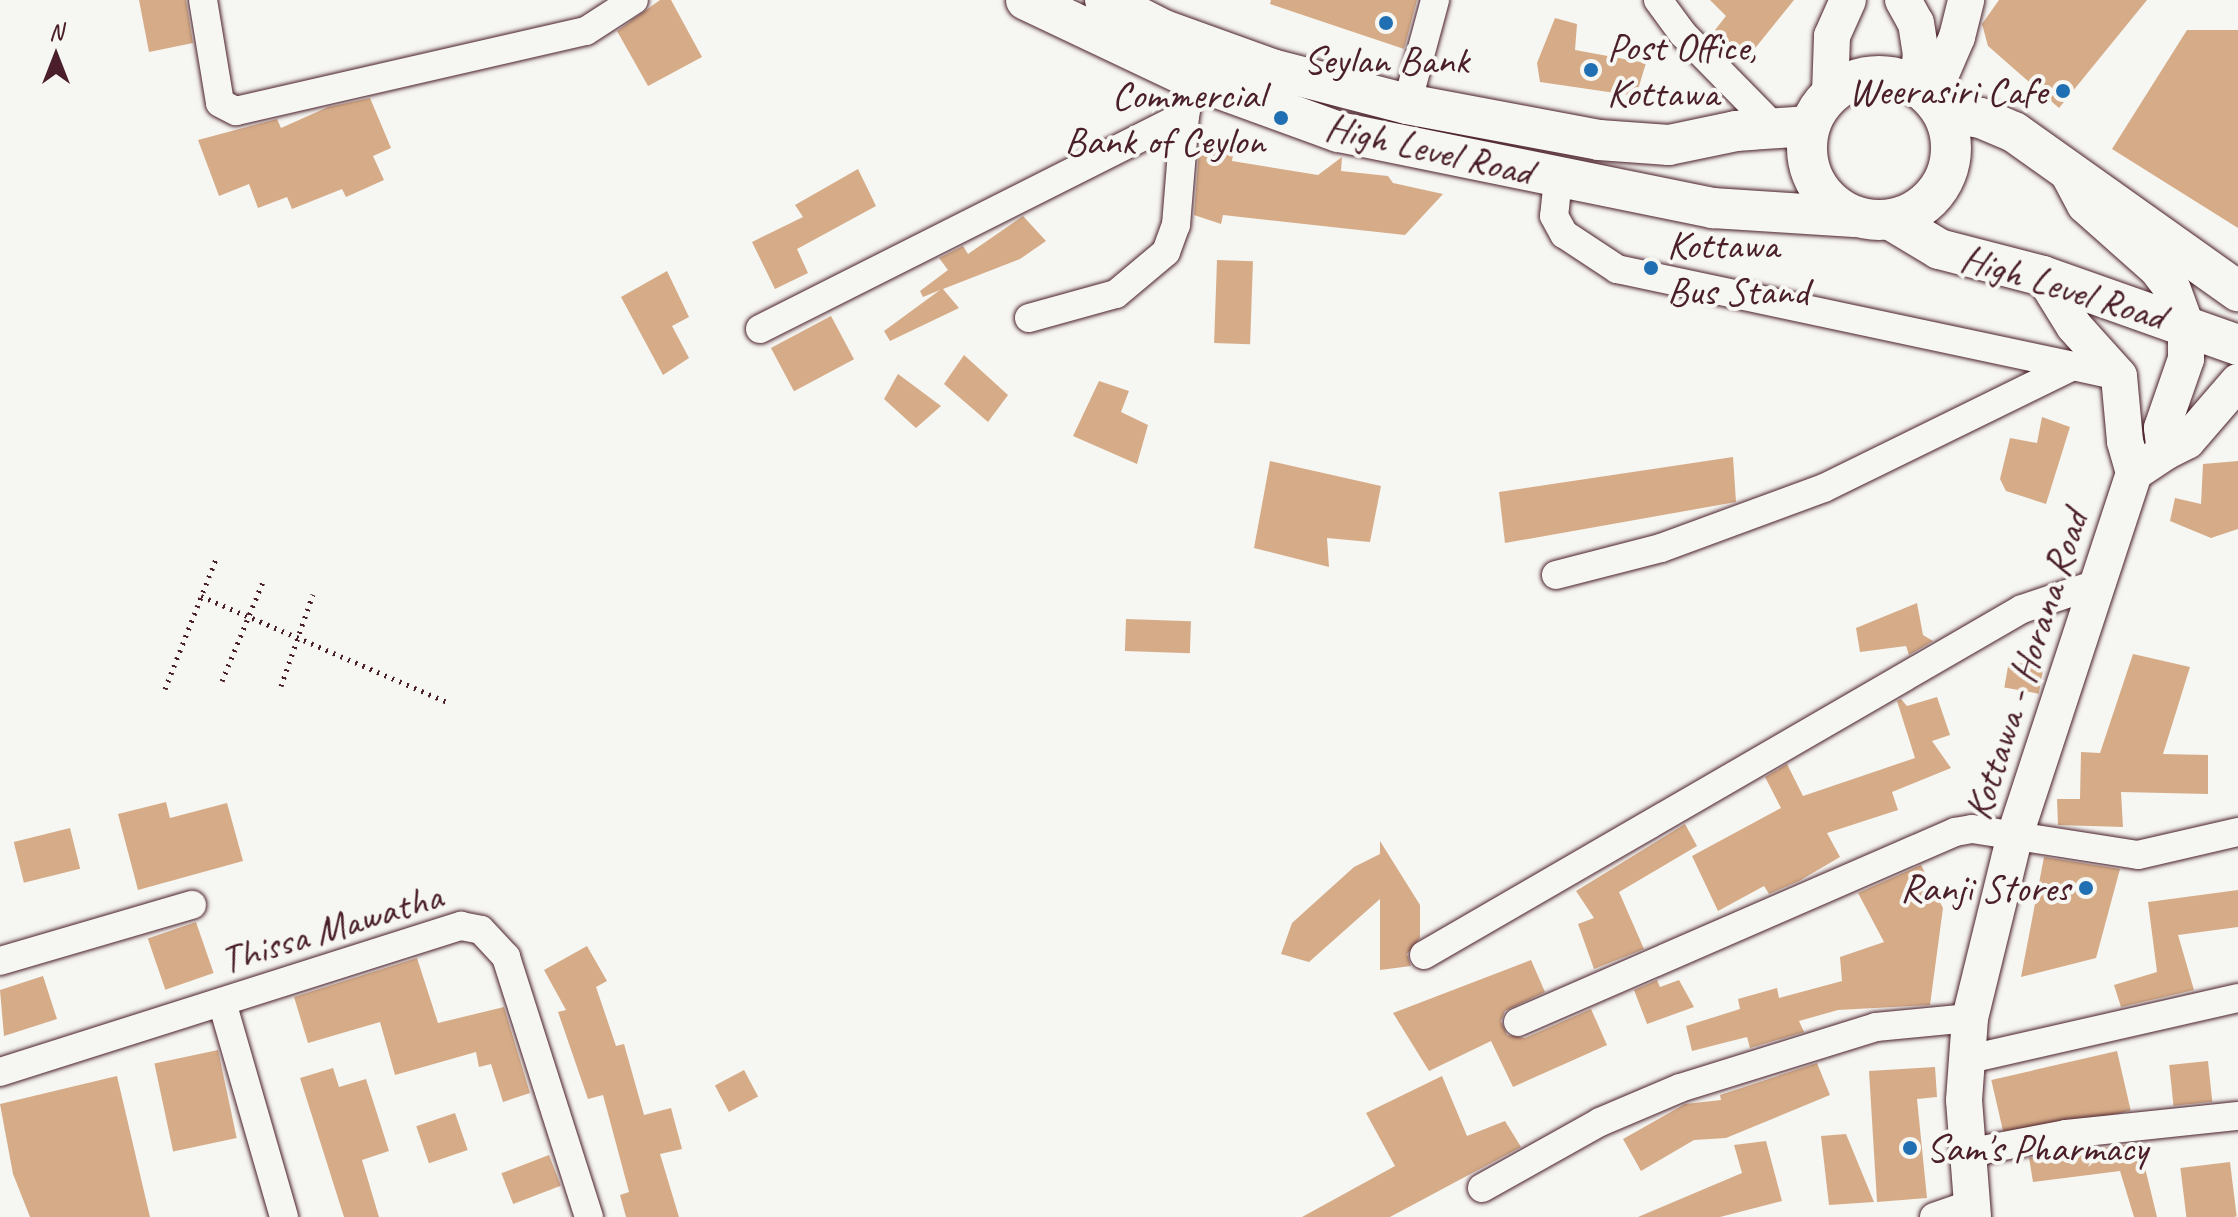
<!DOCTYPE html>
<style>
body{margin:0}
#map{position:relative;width:2238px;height:1217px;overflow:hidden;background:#f6f6f2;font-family:Caveat,sans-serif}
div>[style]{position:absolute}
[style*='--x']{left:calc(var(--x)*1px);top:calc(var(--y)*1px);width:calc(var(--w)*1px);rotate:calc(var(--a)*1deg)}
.building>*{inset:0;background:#d6ac88;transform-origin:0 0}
.path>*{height:5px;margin-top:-2.5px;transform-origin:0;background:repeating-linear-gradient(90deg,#4a1f2b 0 2px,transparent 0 8px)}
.roads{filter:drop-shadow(0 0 2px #4a1f2b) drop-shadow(0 0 2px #4a1f2b)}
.minor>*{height:28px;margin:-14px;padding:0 14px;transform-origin:14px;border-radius:14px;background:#f6f6f2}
.major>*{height:36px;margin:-18px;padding:0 18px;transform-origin:18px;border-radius:18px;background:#f6f6f2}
.highway>*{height:40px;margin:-20px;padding:0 20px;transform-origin:20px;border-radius:20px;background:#f6f6f2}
.highway>.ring{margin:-20px;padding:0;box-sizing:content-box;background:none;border:40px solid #f6f6f2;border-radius:50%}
.dots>*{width:22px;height:22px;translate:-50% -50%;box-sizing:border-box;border:4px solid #f6f6f2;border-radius:50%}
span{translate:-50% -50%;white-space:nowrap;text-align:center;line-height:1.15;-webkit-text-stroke:8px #f6f6f2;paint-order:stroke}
.poi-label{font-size:40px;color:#4a1f2b}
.left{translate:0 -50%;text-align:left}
.right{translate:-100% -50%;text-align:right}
.street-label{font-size:40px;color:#4a1f2b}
.north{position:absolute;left:16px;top:16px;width:80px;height:80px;-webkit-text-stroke:6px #f6f6f2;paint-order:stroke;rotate:0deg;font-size:22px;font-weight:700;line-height:32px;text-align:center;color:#4a1f2b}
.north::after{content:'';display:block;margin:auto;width:28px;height:36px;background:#4a1f2b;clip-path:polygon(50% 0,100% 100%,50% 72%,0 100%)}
</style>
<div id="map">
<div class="building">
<i style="clip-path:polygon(139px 0,186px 0,193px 43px,149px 52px)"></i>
<i style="clip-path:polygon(660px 0,671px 0,702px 57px,648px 86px,617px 31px)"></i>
<i style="clip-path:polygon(1271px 0,1417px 0,1404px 49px,1270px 4px)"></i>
<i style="clip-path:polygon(1710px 0,1794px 0,1748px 57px,1715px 30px,1726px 16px)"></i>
<i style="clip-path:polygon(1999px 0,2147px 0,2059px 108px,1988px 46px,1982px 24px)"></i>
<i style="clip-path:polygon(1555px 18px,1577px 24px,1575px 50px,1646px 63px,1636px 96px,1540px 82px,1537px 63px)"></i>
<i style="clip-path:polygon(2187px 30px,2238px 30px,2238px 228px,2112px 149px)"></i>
<i style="clip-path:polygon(370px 98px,391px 148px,373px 156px,384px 180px,346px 197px,342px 189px,292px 209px,287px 197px,258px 208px,249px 184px,219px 196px,198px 140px,277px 119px,281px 128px,328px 107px)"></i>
<i style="clip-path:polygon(1199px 149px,1233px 155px,1232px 161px,1318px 175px,1342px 157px,1341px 171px,1388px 176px,1393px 183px,1443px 194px,1405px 235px,1223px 215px,1221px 224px,1194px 215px)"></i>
<i style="clip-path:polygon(858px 169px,876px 206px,797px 249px,808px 273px,775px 289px,752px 242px,803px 217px,795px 205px)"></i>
<i style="clip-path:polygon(1023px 216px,1046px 241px,1020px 259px,943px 289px,959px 308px,890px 341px,884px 331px,940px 290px,923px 297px,920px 291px,948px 270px,939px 258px,963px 246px,968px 254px)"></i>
<i style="left:1217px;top:260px;width:36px;height:83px;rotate:2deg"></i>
<i style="clip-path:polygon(667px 271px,689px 317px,672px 326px,689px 358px,663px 375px,621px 297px)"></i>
<i style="left:831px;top:316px;width:49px;height:68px;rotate:62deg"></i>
<i style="clip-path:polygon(964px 355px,1008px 395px,988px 422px,944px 384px)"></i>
<i style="clip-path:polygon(898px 374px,941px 406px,916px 428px,884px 399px)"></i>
<i style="clip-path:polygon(1099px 381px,1129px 391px,1121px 412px,1148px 425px,1137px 464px,1073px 436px)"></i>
<i style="clip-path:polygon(2042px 417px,2070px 427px,2046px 504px,2006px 491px,2000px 479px,2010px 438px,2037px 443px)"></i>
<i style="clip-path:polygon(1733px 457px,1736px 502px,1505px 543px,1499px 492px)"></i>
<i style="clip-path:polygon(1270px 461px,1381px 486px,1370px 542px,1327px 538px,1329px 567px,1254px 548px)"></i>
<i style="clip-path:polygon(2238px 461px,2238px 529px,2211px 538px,2170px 521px,2175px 498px,2201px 504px,2203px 464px)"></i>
<i style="clip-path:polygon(1917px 603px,1923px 635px,1933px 641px,1909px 655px,1906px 646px,1860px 652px,1856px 628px)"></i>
<i style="left:1126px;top:619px;width:65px;height:32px;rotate:2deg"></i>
<i style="clip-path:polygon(2133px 654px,2190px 667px,2163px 754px,2208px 755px,2208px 794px,2121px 792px,2123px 827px,2058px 825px,2057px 799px,2080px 799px,2081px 752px,2100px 753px)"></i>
<i style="left:2009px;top:661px;width:35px;height:27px;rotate:10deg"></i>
<i style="clip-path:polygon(1937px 697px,1950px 735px,1932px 741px,1951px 768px,1892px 792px,1898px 810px,1827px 833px,1840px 857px,1799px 881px,1769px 894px,1764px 886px,1718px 911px,1692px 856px,1781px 808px,1765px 777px,1787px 764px,1803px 796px,1915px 758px,1897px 701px,1901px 699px,1907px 706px)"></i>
<i style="clip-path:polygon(166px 802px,170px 818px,227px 803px,243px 861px,138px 890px,118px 814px)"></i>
<i style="clip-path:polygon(1685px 824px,1697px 846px,1619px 892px,1644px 949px,1594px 969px,1578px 924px,1594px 918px,1576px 891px)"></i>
<i style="left:70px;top:828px;width:42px;height:58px;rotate:76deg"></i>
<i style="clip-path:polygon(1380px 841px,1420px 905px,1420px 938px,1407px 954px,1411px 966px,1380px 970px,1380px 899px,1309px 962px,1281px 954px,1292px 923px,1354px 867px,1380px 854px)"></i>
<i style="clip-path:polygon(2044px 857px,2120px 869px,2096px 958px,2021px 977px)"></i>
<i style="clip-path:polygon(1921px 865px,1943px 908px,1930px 1005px,1838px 1010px,1799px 1021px,1804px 1032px,1750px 1048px,1747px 1037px,1692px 1051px,1686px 1026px,1740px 1009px,1738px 999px,1777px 988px,1779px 998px,1842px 981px,1840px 957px,1884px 942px,1858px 893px)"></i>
<i style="clip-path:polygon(2238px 890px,2238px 927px,2178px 935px,2194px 990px,2121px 1007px,2114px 985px,2157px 972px,2148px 902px)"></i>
<i style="left:196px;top:922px;width:54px;height:51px;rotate:71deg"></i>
<i style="clip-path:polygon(587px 946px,607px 981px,596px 987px,616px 1046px,624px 1044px,644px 1115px,671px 1108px,682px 1149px,660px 1154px,679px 1217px,626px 1217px,620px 1195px,629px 1192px,603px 1095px,588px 1099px,558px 1012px,566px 1010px,544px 970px)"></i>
<i style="clip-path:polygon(417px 958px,438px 1023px,504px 1007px,530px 1093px,503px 1102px,491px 1064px,479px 1067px,476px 1052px,395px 1075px,380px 1022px,308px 1043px,294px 997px)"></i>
<i style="clip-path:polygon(1531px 960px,1545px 992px,1505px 1011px,1501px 1021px,1507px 1035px,1525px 1038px,1591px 1009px,1607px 1045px,1513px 1087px,1491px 1041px,1429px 1071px,1393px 1013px)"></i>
<i style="clip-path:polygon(43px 976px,57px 1019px,4px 1036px,0 990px)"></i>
<i style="clip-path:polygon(1657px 980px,1660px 987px,1679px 980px,1694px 1007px,1647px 1024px,1634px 990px)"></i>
<i style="left:218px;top:1050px;width:90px;height:65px;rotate:78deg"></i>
<i style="left:2117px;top:1051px;width:61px;height:129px;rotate:77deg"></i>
<i style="left:2208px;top:1061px;width:41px;height:39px;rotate:84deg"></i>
<i style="clip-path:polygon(1817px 1063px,1830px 1095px,1726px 1138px,1694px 1140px,1641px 1171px,1623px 1139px,1685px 1104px,1721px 1100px,1720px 1095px)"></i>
<i style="clip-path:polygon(1935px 1067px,1937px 1097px,1917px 1099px,1927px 1198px,1877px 1202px,1869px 1071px)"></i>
<i style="clip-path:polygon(333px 1068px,339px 1087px,366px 1079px,389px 1151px,362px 1160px,379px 1217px,344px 1217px,300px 1078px)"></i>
<i style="left:744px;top:1070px;width:30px;height:33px;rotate:62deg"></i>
<i style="clip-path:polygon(117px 1076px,150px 1217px,30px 1217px,13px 1174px,0 1104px)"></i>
<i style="clip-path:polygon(1442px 1076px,1467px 1136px,1505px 1121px,1521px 1147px,1390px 1217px,1302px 1217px,1395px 1166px,1366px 1113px)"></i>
<i style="left:455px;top:1113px;width:39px;height:41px;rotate:71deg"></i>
<i style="clip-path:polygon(1846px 1134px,1874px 1202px,1829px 1205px,1821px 1136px)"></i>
<i style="clip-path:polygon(1766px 1141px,1782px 1201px,1720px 1217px,1638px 1217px,1742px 1173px,1734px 1145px)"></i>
<i style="clip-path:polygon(2139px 1143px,2157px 1217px,2134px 1217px,2120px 1171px,2033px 1182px,2029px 1158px)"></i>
<i style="left:549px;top:1155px;width:33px;height:51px;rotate:69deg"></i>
<i style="left:2230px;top:1162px;width:55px;height:50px;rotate:83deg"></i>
</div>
<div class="path">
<i style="--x:201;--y:596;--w:270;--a:23.3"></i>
<i style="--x:222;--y:681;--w:110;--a:-67.6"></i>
<i style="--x:281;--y:686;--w:97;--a:-70.8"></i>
<i style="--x:165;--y:689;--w:140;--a:-68.6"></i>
</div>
<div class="roads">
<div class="minor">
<i style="--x:203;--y:0;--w:104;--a:80.6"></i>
<i style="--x:220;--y:103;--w:18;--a:27"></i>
<i style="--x:236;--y:111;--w:359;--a:-12.9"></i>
<i style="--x:586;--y:31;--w:57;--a:-32.9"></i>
<i style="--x:1658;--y:0;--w:42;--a:53.7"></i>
<i style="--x:1683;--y:34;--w:132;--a:45.6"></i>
<i style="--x:1407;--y:104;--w:108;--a:-74.9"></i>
<i style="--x:1558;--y:179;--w:37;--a:96"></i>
<i style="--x:1554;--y:216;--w:21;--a:61"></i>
<i style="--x:1564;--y:234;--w:64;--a:33.4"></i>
<i style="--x:1617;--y:269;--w:466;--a:12"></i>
<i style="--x:1029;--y:318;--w:90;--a:-15.4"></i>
<i style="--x:1116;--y:294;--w:65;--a:-40"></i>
<i style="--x:1166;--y:252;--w:29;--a:-70"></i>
<i style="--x:1176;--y:225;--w:110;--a:-85.3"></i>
<i style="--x:760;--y:329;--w:476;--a:-26.7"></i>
<i style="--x:1185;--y:115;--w:37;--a:-77"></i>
<i style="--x:1556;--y:575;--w:108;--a:-14.4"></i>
<i style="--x:1661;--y:548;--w:174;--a:-20.2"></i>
<i style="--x:1824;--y:488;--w:277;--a:-26.1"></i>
<i style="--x:2073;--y:366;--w:47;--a:12.3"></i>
<i style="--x:1424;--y:955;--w:691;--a:-30.05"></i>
<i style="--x:2022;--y:609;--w:84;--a:-18.6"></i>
<i style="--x:0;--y:961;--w:200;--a:-16.3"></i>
<i style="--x:222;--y:1002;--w:224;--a:73.9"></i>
<i style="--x:1518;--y:1022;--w:477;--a:-23.5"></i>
<i style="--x:1955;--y:832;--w:17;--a:-10"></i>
<i style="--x:1972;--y:829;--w:168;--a:8.9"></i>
<i style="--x:2138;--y:855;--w:103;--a:-13"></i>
<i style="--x:1965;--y:1060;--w:280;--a:-12.8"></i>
<i style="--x:0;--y:1072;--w:484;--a:-17.6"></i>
<i style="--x:461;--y:926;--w:20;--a:11"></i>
<i style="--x:481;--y:930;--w:37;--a:47"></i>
<i style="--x:506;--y:957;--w:273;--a:72.3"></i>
<i style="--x:1967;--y:1153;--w:101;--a:-10.9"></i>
<i style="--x:2066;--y:1134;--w:173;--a:-6"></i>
<i style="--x:1482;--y:1188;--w:135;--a:-29.2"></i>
<i style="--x:1600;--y:1122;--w:87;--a:-23"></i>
<i style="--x:1680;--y:1088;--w:205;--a:-17.3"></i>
<i style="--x:1876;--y:1027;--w:94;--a:-5.5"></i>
<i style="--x:1934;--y:1217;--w:39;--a:-19"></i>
</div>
<div class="major">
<i style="--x:1903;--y:0;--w:26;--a:61"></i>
<i style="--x:1916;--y:23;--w:31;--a:81"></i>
<i style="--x:1921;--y:54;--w:33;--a:97"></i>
<i style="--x:1830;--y:94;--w:58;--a:-88"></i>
<i style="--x:1832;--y:36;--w:39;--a:-66"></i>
<i style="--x:1931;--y:97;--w:65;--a:-66.6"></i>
<i style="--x:1957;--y:37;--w:38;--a:-76"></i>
<i style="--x:2068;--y:173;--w:36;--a:62"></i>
<i style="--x:2085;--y:205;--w:96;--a:41.6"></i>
<i style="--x:2157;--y:269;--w:26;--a:53"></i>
<i style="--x:2173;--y:290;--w:37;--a:70"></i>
<i style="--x:2186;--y:325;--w:34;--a:90"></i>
<i style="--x:2186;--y:359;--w:73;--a:109.2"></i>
<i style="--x:2162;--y:428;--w:24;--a:83"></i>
<i style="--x:2165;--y:452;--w:37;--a:146"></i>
<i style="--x:2165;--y:452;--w:25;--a:-27"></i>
<i style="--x:2187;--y:441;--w:78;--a:-49.2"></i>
<i style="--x:1973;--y:1217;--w:117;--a:-94.4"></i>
<i style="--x:1964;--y:1100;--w:82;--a:-85.8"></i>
<i style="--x:1970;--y:1018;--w:188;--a:-76.2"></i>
<i style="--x:2015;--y:835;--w:381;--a:-71.8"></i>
<i style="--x:2134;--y:473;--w:33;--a:-106"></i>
<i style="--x:2125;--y:441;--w:65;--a:-95.3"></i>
<i style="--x:2119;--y:376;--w:67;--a:-132"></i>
<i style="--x:2074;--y:326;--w:59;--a:-121.8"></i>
</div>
<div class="highway">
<i style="--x:1026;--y:0;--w:185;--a:25.3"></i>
<i style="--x:1193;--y:79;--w:155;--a:20"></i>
<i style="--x:1339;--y:132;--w:382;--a:11.5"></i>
<i style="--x:1713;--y:208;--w:141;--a:3.7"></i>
<i style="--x:1105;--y:0;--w:66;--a:27"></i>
<i style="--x:1164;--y:30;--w:115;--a:19.9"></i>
<i style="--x:1272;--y:69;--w:139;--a:14.5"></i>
<i style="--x:1407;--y:104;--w:195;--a:10.6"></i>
<i style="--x:1599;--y:140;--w:70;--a:4.1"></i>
<i style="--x:1669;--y:145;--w:68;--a:-11.8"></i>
<i style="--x:1736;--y:131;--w:74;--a:-3.9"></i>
<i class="ring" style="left:1807px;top:76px;width:104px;height:104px"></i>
<i style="--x:1942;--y:112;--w:39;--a:9"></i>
<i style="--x:1981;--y:118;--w:36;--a:23"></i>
<i style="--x:2014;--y:132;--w:275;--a:35.4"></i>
<i style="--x:1891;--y:220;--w:56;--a:31.1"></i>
<i style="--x:1939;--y:249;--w:107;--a:14.6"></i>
<i style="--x:2043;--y:276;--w:207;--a:19.5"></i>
</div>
</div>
<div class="dots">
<i style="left:1386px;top:23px;background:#1f6fb2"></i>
<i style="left:1591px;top:70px;background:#1f6fb2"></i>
<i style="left:2063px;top:91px;background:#1f6fb2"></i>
<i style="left:1281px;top:118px;background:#1f6fb2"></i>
<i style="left:1651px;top:268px;background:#1f6fb2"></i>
<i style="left:2086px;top:888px;background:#1f6fb2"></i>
<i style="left:1910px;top:1148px;background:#1f6fb2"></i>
</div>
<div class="poi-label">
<span class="left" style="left:1607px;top:70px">Post Office,<br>Kottawa</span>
<span style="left:1386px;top:60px">Seylan Bank</span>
<span class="right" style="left:2047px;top:91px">Weerasiri Cafe</span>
<span class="right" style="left:1265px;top:118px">Commercial<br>Bank of Ceylon</span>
<span class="left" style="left:1667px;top:268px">Kottawa<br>Bus Stand</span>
<span class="right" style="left:2070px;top:888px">Ranji Stores</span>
<span class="left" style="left:1926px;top:1148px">Sam's Pharmacy</span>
</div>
<div class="street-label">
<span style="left:1429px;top:149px;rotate:13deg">High Level Road</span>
<span style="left:2063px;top:287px;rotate:17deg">High Level Road</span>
<span style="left:2026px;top:665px;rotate:-72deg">Kottawa - Horana Road</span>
<span style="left:331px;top:928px;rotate:-17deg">Thissa Mawatha</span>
</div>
<div class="north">N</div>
</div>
